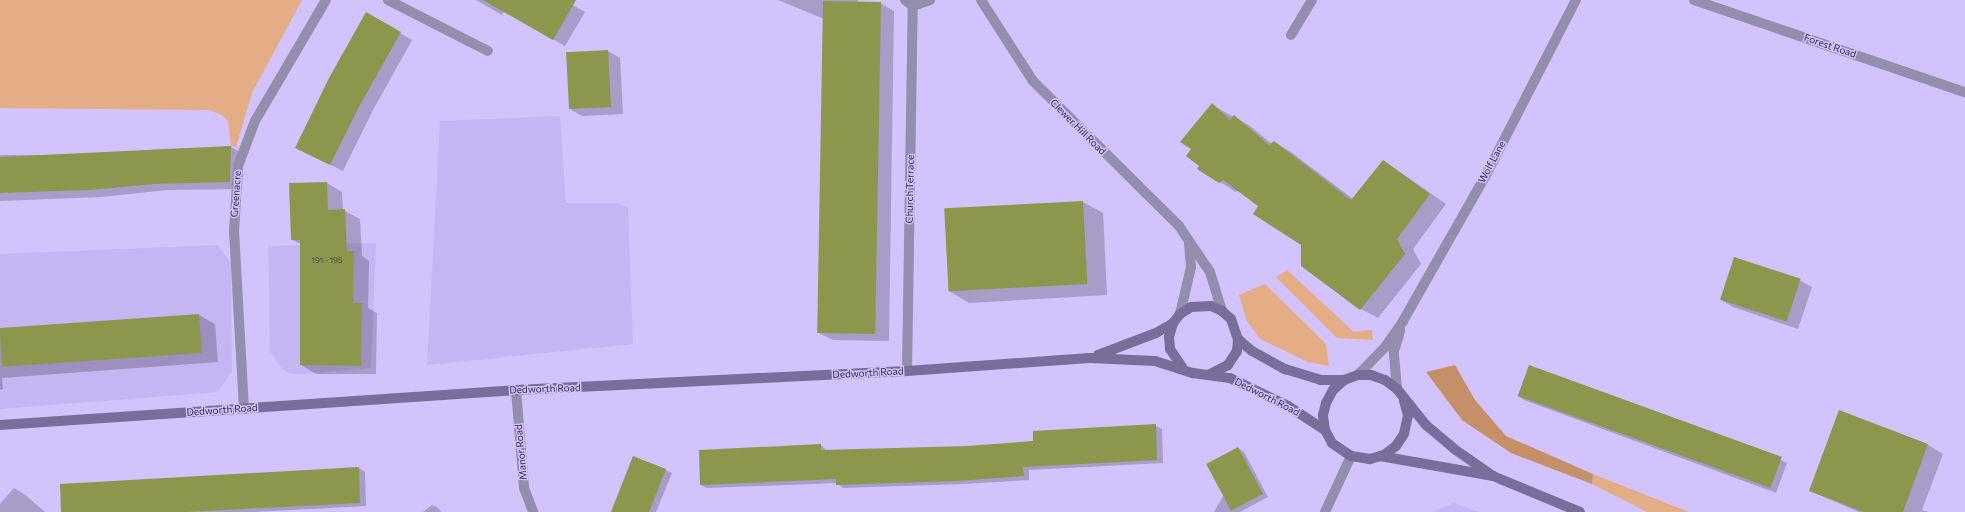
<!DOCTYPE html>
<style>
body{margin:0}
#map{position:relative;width:1965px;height:512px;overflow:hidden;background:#d2c3fc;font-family:Commissioner,sans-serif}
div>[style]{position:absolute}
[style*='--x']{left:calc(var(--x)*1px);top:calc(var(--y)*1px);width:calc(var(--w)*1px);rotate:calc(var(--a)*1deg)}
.built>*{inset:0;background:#c5b5f2}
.green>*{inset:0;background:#e4ad86}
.forest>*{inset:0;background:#c58f68}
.shadow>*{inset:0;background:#0003}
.building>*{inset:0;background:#8c974d;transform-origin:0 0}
.minor>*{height:10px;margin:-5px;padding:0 5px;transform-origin:5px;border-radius:5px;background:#948dab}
.tertiary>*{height:10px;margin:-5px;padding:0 5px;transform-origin:5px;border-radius:5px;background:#948dab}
.secondary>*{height:10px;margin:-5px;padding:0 5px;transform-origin:5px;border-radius:5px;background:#796e99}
span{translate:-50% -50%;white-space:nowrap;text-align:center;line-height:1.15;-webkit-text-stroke:3px #d2c3fc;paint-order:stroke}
.number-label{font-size:8px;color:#474446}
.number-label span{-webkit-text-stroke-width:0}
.street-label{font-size:10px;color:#302844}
</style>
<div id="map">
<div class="built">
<i style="clip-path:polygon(560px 116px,566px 203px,618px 203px,628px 208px,633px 344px,427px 365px,440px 121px)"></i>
<i style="clip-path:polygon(376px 243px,371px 368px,302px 374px,289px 373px,282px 369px,270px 351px,268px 246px)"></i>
<i style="clip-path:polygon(218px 245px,231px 263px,232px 371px,218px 392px,0 409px,0 254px)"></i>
<i style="clip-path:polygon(1453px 503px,1480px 512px,1432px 512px)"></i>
</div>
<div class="green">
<i style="clip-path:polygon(0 0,302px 0,252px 93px,236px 147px,231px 146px,228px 121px,222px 115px,209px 110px,0 108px)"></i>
<i style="clip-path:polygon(1287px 270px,1354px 332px,1372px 330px,1373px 340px,1337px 338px,1276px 277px)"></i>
<i style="clip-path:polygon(1265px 284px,1326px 344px,1329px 366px,1308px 362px,1260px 339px,1247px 321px,1239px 295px)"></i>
<i style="clip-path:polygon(1593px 474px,1689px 512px,1647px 512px,1592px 484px)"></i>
</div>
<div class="forest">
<i style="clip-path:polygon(1455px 365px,1475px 400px,1506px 436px,1593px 474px,1592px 484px,1511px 453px,1462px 420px,1426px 372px)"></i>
</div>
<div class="shadow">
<i style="clip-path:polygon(476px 0,564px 0,585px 12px,565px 46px,504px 11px,502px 15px)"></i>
<i style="clip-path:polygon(778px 0,858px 0,858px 3px,880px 3px,894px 11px,889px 341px,833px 340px,819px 333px,824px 19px)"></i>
<i style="clip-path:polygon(367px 14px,412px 40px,372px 112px,343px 171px,297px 148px)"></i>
<i style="clip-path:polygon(608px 51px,620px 58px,623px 114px,582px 116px,570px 109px,567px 53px)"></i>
<i style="clip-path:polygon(1212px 105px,1250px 126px,1272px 144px,1274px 142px,1291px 152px,1353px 199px,1384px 161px,1446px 204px,1413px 249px,1421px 264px,1378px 318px,1361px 309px,1302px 245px,1259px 205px,1238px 190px,1236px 192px,1220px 182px,1200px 166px,1193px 149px)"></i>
<i style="clip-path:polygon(231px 147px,243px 154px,242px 189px,167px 190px,102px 197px,0 201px,0 155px,87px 155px,162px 149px)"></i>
<i style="clip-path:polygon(327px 183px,342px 192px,343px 210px,360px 219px,362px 256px,369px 261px,368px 308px,377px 313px,376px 374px,316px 374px,301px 365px,301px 244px,292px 240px)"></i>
<i style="clip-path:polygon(1083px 202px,1103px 213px,1107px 295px,969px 303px,949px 291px,945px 209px)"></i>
<i style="clip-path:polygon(1799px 280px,1812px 287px,1798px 329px,1733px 307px,1721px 300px)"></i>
<i style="clip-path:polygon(199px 315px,215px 324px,218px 362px,2px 378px,3px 389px,0 390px,0 331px)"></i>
<i style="clip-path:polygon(1530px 367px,1781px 460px,1787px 463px,1776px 493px,1524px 400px,1518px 396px)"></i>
<i style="clip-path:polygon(1840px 412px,1928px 445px,1943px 454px,1922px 510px,1929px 512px,1859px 512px,1810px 491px)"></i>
<i style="clip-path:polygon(1156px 426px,1162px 429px,1163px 463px,1029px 470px,1029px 480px,963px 484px,843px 488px,837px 483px,707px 488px,701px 485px,821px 445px,827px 451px,967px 447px,1034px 442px)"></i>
<i style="clip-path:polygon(1238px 448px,1244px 452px,1268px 497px,1240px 512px,1214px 512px,1224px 494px)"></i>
<i style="clip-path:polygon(359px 468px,365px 472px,366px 506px,255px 512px,62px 512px)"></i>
<i style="clip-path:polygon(665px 470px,672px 473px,656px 512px,624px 512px)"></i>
<i style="clip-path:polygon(14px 488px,24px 494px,45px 512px,0 512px,0 504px)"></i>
<i style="clip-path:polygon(432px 505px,438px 508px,441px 512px,423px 512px)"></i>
</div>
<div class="building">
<i style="clip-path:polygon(483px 0,576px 0,553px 40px)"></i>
<i style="left:823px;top:1px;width:58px;height:332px;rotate:1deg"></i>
<i style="clip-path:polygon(366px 12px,401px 32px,360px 105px,330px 165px,295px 148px,329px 78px)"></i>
<i style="left:608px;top:50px;width:57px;height:42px;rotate:87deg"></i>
<i style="clip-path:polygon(1212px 103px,1230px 120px,1234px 115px,1269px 145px,1274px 141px,1351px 200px,1383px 160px,1430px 194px,1397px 239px,1405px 254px,1360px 310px,1301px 266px,1301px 245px,1253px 214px,1258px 206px,1223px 180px,1219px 183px,1197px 169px,1199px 166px,1186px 156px,1191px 149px,1180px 142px)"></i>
<i style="clip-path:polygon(231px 146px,230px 182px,154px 184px,89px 190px,0 193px,0 157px)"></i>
<i style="clip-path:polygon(327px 182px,328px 210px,345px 209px,347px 251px,354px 251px,353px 303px,362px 303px,361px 366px,300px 365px,300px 240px,291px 240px,289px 183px)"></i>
<i style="left:1083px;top:201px;width:83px;height:139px;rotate:87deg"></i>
<i style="left:1734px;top:257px;width:70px;height:45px;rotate:18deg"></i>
<i style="left:199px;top:314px;width:39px;height:200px;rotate:86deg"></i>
<i style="left:1529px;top:365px;width:269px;height:33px;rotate:20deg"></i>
<i style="clip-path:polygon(1839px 410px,1928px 444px,1903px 512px,1864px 512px,1809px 491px)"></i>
<i style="clip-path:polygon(1156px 424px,1157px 460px,1023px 467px,1024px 476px,956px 481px,836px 485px,836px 479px,700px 485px,699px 450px,821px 444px,821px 450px,967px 446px,1033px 441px,1033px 431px)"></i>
<i style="left:1238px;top:447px;width:53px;height:36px;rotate:62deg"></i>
<i style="clip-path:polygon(633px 456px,666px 469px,649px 512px,611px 512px)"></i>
<i style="clip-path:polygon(359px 467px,360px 503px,185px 512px,61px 512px,60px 484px)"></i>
</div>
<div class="minor">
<i style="--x:388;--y:0;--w:112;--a:27"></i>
<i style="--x:905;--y:0;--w:10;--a:37"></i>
<i style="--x:913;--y:6;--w:18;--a:-19"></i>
<i style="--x:1694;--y:0;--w:286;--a:18.8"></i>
<i style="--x:1291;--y:35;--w:41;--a:-59"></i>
<i style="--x:907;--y:371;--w:365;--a:-89.1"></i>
<i style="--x:1358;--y:375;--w:39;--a:-46"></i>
<i style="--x:1385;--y:347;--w:32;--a:-55"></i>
<i style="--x:1403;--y:321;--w:170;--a:-60.4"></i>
<i style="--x:1487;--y:173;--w:195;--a:-62.8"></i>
<i style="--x:1397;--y:389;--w:38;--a:-95"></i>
<i style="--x:1394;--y:351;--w:21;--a:-73"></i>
<i style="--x:516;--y:390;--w:98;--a:85.3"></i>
<i style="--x:524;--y:488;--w:26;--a:69"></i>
<i style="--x:244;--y:409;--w:177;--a:-93.2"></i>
<i style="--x:234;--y:232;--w:66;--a:-86.5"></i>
<i style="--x:238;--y:166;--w:48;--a:-69.3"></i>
<i style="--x:255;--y:121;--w:140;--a:-59.6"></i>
<i style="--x:1325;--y:512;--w:62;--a:-65.1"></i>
</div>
<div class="tertiary">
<i style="--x:981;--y:0;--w:96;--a:57.3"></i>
<i style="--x:1033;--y:81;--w:206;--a:44.8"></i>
<i style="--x:1179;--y:226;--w:55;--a:56"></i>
<i style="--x:1210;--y:272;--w:41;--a:72.9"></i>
<i style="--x:1180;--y:314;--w:48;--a:-76.8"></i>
<i style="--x:1191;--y:267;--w:24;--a:-95"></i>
</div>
<div class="secondary">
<i style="--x:1173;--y:323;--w:15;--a:106"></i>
<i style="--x:1169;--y:337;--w:12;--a:85"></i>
<i style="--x:1170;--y:349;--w:22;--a:56"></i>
<i style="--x:1238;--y:339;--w:18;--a:41"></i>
<i style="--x:1252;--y:351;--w:38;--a:29"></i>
<i style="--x:1285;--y:369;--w:37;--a:17"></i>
<i style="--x:1320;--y:380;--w:24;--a:0"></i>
<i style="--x:1098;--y:355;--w:62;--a:-20.8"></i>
<i style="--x:1156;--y:333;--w:20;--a:-30"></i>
<i style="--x:1173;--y:323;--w:11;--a:-52"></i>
<i style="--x:1180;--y:314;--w:13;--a:-32"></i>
<i style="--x:1191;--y:307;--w:20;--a:-3"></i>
<i style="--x:1211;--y:306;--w:12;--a:24"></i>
<i style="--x:1222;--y:311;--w:12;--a:42"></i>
<i style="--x:1231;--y:319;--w:21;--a:71"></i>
<i style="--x:1238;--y:339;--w:12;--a:95"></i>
<i style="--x:1237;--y:351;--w:17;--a:123"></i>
<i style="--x:1228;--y:365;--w:20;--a:153"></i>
<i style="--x:1404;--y:401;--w:15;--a:74"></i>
<i style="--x:1408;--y:415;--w:19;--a:102"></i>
<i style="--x:1404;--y:434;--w:14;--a:124"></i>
<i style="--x:1396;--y:446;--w:15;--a:143"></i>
<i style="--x:1384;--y:455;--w:15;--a:164"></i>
<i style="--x:1370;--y:459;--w:19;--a:-171"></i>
<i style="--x:1351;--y:456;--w:23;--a:-146"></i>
<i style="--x:1332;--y:443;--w:15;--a:-118"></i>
<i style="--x:1325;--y:430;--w:15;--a:-98"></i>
<i style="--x:1323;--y:415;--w:12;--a:-76"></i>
<i style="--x:1326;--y:403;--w:15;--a:-62"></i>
<i style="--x:1333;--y:390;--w:15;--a:-42"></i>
<i style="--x:1344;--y:380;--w:15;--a:-20"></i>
<i style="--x:1358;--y:375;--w:13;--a:0"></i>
<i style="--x:1371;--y:375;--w:15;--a:20"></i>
<i style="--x:1385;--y:380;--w:15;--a:37"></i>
<i style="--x:1397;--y:389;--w:46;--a:51.1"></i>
<i style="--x:1426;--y:425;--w:35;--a:40"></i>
<i style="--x:1453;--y:448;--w:49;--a:35"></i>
<i style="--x:0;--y:425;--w:517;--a:-3.88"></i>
<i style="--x:516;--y:390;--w:391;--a:-2.8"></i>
<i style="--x:907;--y:371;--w:183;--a:-4.1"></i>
<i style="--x:1090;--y:358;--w:65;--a:2.6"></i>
<i style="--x:1155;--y:361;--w:40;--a:18"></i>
<i style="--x:1193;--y:373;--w:37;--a:8"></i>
<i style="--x:1230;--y:378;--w:64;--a:25.8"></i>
<i style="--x:1288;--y:406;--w:44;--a:33"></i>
<i style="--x:1380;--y:456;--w:115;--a:10"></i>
<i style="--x:1493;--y:476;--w:94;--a:22.5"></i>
</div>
<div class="number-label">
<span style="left:327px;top:261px">191 - 195</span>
</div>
<div class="street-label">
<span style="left:1830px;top:46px;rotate:19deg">Forest Road</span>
<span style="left:1078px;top:127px;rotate:45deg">Clewer Hill Road</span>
<span style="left:1492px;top:162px;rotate:-62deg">Wolf Lane</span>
<span style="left:910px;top:189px;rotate:-89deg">Church Terrace</span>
<span style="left:236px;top:194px;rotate:-86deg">Greenacre</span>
<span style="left:868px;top:373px;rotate:-3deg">Dedworth Road</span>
<span style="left:545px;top:389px;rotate:-2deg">Dedworth Road</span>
<span style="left:1267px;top:397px;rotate:27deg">Dedworth Road</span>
<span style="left:222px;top:410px;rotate:-4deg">Dedworth Road</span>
<span style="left:521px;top:452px;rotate:-95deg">Manor Road</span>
</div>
</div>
